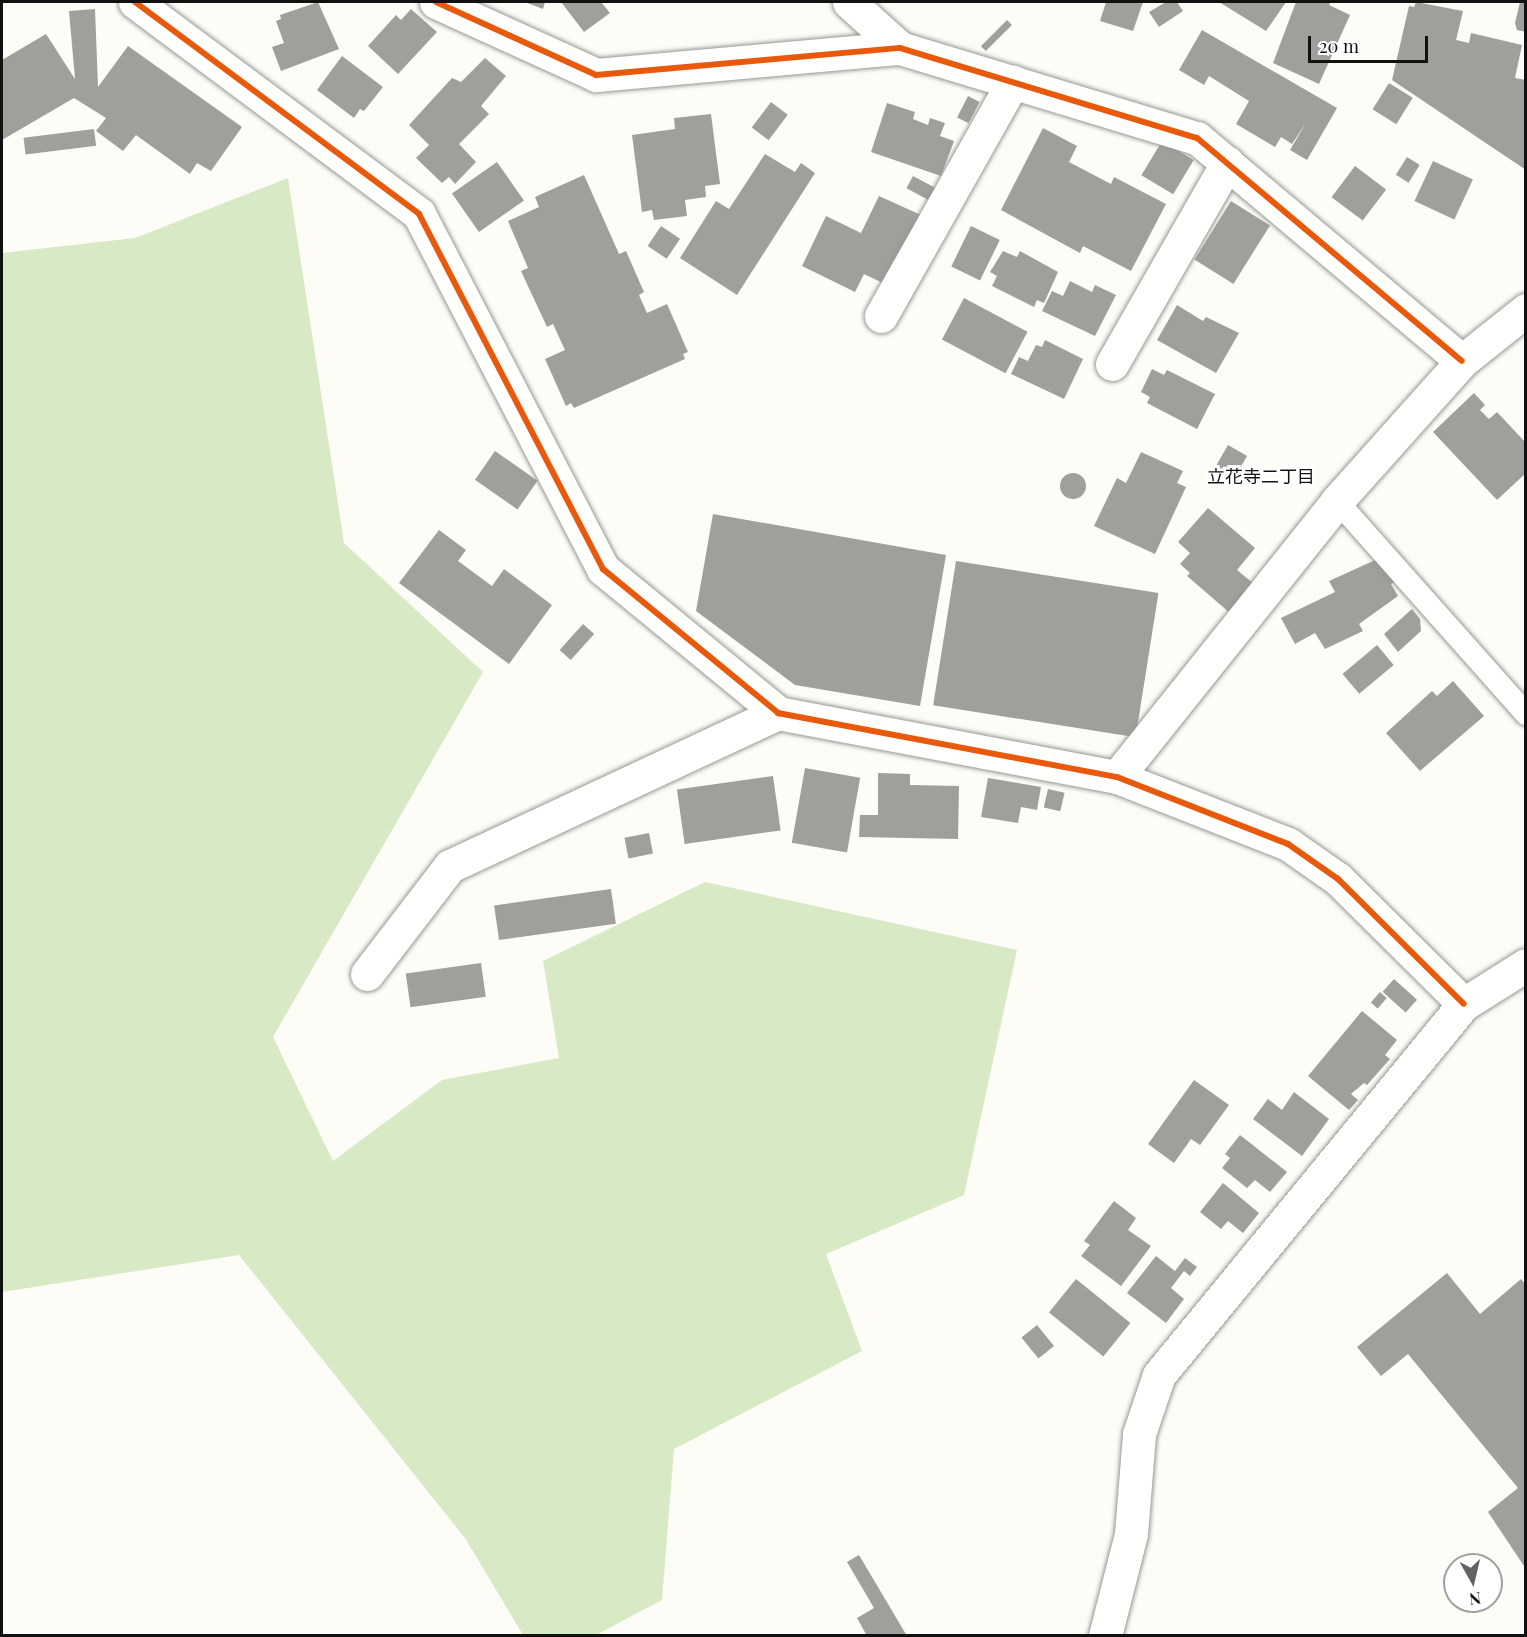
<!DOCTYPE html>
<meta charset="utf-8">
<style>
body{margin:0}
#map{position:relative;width:1527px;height:1637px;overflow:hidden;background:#fdfcf7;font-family:"Playfair Display","Noto Sans JP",serif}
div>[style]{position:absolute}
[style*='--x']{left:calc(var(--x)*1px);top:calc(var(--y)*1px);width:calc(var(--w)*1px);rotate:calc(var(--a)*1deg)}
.forest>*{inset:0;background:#d8eac5}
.building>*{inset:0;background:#a19f9c;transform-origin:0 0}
.round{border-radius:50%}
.roads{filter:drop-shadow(0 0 2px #979795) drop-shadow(0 0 2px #979795)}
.service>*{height:22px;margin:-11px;padding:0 11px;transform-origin:11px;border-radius:11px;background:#fffffe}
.minor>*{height:33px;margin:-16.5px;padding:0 16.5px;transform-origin:16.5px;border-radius:16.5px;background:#fffffe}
.tertiary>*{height:33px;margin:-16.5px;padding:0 16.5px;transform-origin:16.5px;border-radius:16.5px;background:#fffffe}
.cycleway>*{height:6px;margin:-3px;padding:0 3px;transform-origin:3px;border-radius:3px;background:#e8590c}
span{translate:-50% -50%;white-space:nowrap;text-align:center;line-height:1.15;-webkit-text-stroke:6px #fff;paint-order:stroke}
.neighbourhood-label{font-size:18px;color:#111}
.frame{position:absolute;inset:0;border:3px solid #111;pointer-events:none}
.north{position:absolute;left:1443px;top:1553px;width:60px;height:60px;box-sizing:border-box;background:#fff;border:2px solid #a0a0a0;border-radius:50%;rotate:172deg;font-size:16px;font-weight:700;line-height:24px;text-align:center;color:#111}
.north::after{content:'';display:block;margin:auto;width:21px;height:27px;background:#646362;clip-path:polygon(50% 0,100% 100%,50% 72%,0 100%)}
.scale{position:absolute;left:1308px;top:36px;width:120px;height:27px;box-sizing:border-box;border:3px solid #111;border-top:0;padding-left:8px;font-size:18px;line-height:21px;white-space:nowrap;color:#111;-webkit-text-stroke:4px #fff;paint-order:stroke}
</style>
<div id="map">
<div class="forest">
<i style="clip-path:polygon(288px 178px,344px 543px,483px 672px,273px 1037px,333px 1161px,442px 1080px,559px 1058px,543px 961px,705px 882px,1017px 950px,964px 1195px,826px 1254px,862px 1351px,674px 1449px,662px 1600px,596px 1635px,523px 1635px,465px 1538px,239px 1255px,2px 1292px,2px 253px,135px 238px)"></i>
</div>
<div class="building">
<i style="clip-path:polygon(318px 2px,339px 49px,281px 71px,272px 47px,284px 43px,276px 21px,281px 19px,280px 15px)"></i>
<i style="clip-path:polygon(525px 2px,545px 2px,543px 9px)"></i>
<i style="clip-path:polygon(561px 2px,601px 2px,610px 13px,584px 32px)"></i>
<i style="clip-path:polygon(1106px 2px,1143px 2px,1133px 31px,1100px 21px)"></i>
<i style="clip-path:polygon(1166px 2px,1177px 2px,1183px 11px,1159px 27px,1149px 12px)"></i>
<i style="clip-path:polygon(1219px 2px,1286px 2px,1266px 31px)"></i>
<i style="clip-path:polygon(1296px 2px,1331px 2px,1329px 5px,1350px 15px,1319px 84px,1273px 63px)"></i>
<i style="clip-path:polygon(1416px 2px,1463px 11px,1456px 40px,1469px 43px,1471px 33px,1522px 45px,1515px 78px,1526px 80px,1526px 170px,1392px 80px,1409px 6px,1414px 7px)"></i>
<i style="clip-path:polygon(1520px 2px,1526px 2px,1526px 32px,1517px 30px,1515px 23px)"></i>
<i style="clip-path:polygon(95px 9px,98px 87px,128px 46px,242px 127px,211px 171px,197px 163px,190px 174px,136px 135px,123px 151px,96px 131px,106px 118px,74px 98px,2px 140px,2px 60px,46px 34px,75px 79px,69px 11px)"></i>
<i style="clip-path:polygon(411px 9px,437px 32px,398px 74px,368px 46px,396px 15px,401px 20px)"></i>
<i style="left:1007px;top:20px;width:7px;height:37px;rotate:45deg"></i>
<i style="clip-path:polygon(1202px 30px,1337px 108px,1307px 160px,1290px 150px,1306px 123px,1292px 144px,1281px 137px,1275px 147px,1236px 124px,1249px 101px,1209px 76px,1204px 85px,1179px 70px)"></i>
<i style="clip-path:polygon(342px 56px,383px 87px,364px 111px,360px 109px,354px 118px,317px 90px)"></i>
<i style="clip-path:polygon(485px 58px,506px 76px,481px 106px,489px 114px,459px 144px,476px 162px,455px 184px,449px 177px,442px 183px,416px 158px,429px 145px,409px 125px,452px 78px,461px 82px)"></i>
<i style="left:1389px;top:83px;width:28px;height:31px;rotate:32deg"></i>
<i style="left:968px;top:96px;width:13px;height:24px;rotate:27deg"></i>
<i style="left:771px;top:102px;width:21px;height:32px;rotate:37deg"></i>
<i style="clip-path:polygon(887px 103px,915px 112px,913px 119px,928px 125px,930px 118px,945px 123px,940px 136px,954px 141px,941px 176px,871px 152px)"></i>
<i style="clip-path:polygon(711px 114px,720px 184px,705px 186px,706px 197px,685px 200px,687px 216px,654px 220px,652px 210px,642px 212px,632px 135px,675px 129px,674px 118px)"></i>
<i style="clip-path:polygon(1043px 128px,1077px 146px,1069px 162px,1111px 184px,1114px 177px,1166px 204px,1131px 271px,1083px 246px,1080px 253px,1001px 210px)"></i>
<i style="left:94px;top:129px;width:17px;height:71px;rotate:83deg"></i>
<i style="left:1162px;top:141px;width:37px;height:40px;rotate:31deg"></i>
<i style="clip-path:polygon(765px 154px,795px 172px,801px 163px,815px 173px,737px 295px,680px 258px,716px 201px,729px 209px)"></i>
<i style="left:1407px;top:157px;width:15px;height:21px;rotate:32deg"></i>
<i style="left:1433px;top:161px;width:44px;height:44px;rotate:25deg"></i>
<i style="left:497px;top:162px;width:47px;height:55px;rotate:55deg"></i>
<i style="left:1355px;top:166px;width:39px;height:39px;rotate:37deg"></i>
<i style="clip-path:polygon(584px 175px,619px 254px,626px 251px,644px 292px,639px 295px,647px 313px,667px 304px,688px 352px,683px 354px,685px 359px,574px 408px,571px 403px,566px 406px,545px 359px,565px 350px,553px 324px,547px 327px,521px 271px,528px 268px,508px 221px,539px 207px,535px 197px)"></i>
<i style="left:913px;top:176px;width:26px;height:14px;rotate:28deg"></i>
<i style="clip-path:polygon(879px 196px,921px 215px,887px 285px,864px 274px,855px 292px,802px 266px,826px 216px,861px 233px)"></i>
<i style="left:1231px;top:201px;width:46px;height:69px;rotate:32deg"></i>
<i style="left:661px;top:226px;width:23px;height:24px;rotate:34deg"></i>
<i style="left:971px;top:226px;width:32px;height:45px;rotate:26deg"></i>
<i style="clip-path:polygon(1003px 251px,1017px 257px,1020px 251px,1058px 272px,1044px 303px,1037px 300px,1034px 307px,992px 286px,997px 276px,990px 272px)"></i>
<i style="clip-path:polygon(1070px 281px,1092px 292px,1095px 285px,1116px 295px,1095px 336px,1042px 311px,1052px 291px,1063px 296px)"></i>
<i style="left:964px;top:298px;width:72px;height:47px;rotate:28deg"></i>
<i style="clip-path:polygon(1177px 305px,1203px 321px,1206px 317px,1239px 333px,1216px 373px,1157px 340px)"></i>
<i style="clip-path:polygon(1045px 340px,1083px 359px,1064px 399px,1011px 374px,1019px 357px,1028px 361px,1036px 345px,1042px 347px)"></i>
<i style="clip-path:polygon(1152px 369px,1164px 375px,1167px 370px,1215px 394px,1197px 429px,1147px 403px,1150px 397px,1141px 392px)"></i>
<i style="clip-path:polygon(1474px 393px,1485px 405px,1480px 410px,1489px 419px,1497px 412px,1526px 443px,1526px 473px,1497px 500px,1433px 432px)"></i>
<i style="left:1228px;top:445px;width:22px;height:27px;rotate:30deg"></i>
<i style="left:495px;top:451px;width:52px;height:35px;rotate:35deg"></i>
<i style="clip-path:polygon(1141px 452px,1183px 471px,1177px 483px,1186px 487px,1155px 554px,1094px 526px,1117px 478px,1126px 483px)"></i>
<i class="round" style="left:1060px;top:473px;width:26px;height:26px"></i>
<i style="clip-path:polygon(1208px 508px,1255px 548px,1237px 570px,1254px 584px,1230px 613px,1187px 576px,1190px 573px,1180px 564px,1190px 553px,1178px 542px)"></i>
<i style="clip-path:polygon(713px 514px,946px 555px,920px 706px,795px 685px,696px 611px)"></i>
<i style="clip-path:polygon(439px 530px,466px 550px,458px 561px,492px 586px,504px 569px,552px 605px,509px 664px,399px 583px)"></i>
<i style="clip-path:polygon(1384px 556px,1398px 580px,1391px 584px,1398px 596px,1359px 624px,1363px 631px,1325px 649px,1315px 633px,1295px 644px,1281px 618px,1335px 592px,1329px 581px)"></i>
<i style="left:956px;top:561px;width:205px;height:146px;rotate:9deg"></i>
<i style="clip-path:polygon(1412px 609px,1420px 619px,1421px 631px,1398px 652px,1384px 634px)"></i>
<i style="left:583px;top:624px;width:15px;height:35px;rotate:42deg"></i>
<i style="left:1377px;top:645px;width:26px;height:45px;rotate:50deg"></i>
<i style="clip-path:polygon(1453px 681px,1484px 716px,1420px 771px,1386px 733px,1432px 691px,1437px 696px)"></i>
<i style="left:805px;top:768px;width:56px;height:76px;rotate:10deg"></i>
<i style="clip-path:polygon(878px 773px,910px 774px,910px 785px,959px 786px,958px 839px,859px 837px,860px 815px,878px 815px)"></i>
<i style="left:773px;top:776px;width:55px;height:97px;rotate:82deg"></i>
<i style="clip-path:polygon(988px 778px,1041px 787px,1037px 810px,1021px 807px,1018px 823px,981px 817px)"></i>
<i style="left:1048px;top:789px;width:17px;height:19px;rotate:13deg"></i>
<i style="left:649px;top:833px;width:21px;height:25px;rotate:79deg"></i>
<i style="left:611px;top:889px;width:35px;height:118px;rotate:82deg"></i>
<i style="left:481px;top:963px;width:34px;height:76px;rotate:82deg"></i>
<i style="left:1394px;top:979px;width:31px;height:17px;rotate:42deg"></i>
<i style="left:1380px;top:992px;width:9px;height:14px;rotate:41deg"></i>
<i style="clip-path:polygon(1362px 1011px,1397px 1040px,1385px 1055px,1390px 1059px,1367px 1085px,1364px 1083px,1351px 1094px,1358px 1100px,1349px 1110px,1308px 1076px)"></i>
<i style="clip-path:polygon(1194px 1080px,1229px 1105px,1200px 1145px,1191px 1139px,1174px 1163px,1148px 1144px)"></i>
<i style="clip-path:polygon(1294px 1092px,1329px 1119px,1302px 1156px,1253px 1119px,1268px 1099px,1282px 1110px)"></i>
<i style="clip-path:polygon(1240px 1135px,1287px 1172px,1270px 1192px,1255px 1180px,1247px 1188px,1222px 1168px,1230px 1158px,1225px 1154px)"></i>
<i style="clip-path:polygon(1223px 1183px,1259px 1213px,1243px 1233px,1228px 1221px,1221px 1229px,1200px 1212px)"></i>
<i style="clip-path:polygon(1114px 1201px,1136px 1218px,1128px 1230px,1151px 1246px,1121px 1286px,1081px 1256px,1090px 1245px,1084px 1241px)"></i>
<i style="clip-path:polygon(1156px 1256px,1175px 1271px,1185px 1258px,1197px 1267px,1190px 1276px,1184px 1271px,1171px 1288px,1184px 1299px,1166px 1323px,1127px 1293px)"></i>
<i style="clip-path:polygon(1447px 1273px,1480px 1314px,1521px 1279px,1526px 1285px,1526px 1569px,1488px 1512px,1518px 1488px,1408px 1354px,1381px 1376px,1357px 1347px)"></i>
<i style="left:1076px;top:1279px;width:70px;height:43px;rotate:39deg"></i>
<i style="left:1037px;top:1325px;width:27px;height:20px;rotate:51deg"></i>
<i style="clip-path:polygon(859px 1555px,907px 1636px,867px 1636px,857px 1618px,874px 1608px,847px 1562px)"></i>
</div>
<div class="roads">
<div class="service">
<i style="--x:1337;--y:501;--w:285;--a:48.4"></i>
</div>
<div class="minor">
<i style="--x:436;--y:2;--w:176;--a:24.5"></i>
<i style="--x:596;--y:75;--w:305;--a:-5.1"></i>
<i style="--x:900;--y:48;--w:310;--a:16.9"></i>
<i style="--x:1197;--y:138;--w:346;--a:40.1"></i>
<i style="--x:849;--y:2;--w:69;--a:42"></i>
<i style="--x:881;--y:316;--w:269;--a:-60.6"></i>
<i style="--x:1112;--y:364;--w:232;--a:-60.2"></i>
<i style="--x:1117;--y:777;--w:353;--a:-51.4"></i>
<i style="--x:1337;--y:501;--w:188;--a:-48.2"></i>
<i style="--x:1462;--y:361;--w:82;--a:-38.6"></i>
<i style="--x:367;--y:974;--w:136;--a:-52.5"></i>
<i style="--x:450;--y:866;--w:362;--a:-25"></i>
<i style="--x:1105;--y:1636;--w:105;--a:-75.7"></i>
<i style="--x:1131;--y:1534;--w:100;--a:-85.4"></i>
<i style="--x:1139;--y:1434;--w:62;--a:-71.3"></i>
<i style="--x:1159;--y:1375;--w:480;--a:-50.6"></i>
<i style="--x:1464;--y:1004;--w:73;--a:-32.2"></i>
</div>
<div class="tertiary">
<i style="--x:135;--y:2;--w:354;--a:36.7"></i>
<i style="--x:419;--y:214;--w:400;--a:62.6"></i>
<i style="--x:603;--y:569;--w:227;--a:39.4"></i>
<i style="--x:778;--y:713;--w:345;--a:10.7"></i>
<i style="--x:1117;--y:777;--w:184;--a:21.4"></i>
<i style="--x:1288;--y:844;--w:61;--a:35"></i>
<i style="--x:1338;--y:879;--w:177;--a:44.8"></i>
</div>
</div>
<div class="cycleway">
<i style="--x:135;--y:2;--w:354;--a:36.7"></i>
<i style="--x:419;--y:214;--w:400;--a:62.6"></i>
<i style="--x:603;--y:569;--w:227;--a:39.4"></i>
<i style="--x:778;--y:713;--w:345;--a:10.7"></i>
<i style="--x:1117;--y:777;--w:184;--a:21.4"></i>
<i style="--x:1288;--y:844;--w:61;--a:35"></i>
<i style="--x:1338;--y:879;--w:177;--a:44.8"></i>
<i style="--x:436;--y:2;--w:176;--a:24.5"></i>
<i style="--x:596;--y:75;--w:305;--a:-5.1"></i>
<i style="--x:900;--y:48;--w:310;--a:16.9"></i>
<i style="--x:1197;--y:138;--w:346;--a:40.1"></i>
</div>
<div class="neighbourhood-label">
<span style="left:1261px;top:476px">立花寺二丁目</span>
</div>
<div class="frame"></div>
<div class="north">N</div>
<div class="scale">20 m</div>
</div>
